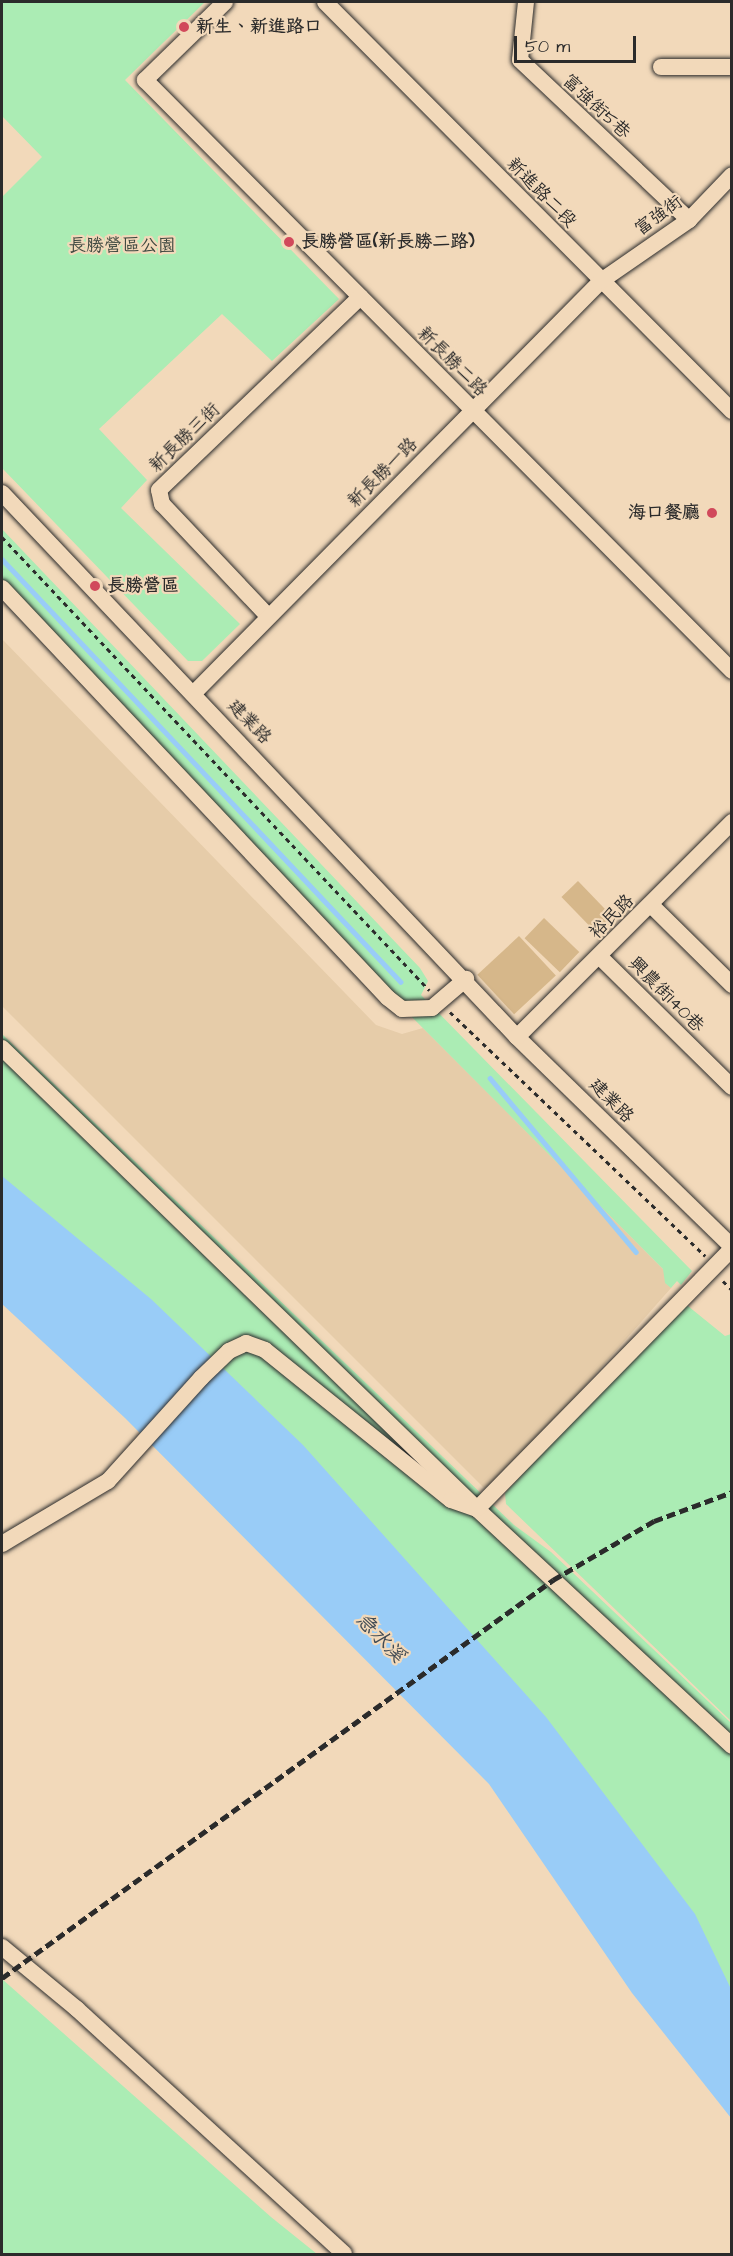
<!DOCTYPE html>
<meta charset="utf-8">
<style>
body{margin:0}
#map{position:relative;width:733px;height:2256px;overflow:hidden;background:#f2d9ba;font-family:"Architects Daughter","LXGW WenKai TC",sans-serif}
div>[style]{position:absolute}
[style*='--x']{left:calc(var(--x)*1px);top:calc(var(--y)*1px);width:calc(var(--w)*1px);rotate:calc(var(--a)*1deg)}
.built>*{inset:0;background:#e6cca9}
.green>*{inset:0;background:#abecb4}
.water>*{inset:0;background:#99ccf7}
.stream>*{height:4.5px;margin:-2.25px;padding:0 2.25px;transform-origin:2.25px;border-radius:2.25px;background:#99ccf7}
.building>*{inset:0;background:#d6b78a;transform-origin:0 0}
.path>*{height:3px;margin-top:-1.5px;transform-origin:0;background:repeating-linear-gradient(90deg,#2b2b2b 0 4.5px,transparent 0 9px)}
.roads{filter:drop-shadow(0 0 2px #2b2b2b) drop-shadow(0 0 2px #2b2b2b)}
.minor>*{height:16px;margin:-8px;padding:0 8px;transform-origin:8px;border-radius:8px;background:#f2d9ba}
.rail>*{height:4.5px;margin-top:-2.25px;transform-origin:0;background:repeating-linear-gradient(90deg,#2b2b2b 0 9px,transparent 0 13.5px)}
.dots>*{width:16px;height:16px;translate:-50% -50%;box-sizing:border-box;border:3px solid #f2d9ba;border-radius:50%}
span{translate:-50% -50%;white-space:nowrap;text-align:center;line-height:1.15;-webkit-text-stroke:4.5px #f2d9ba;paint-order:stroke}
.poi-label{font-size:18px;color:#2b2b2b;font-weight:700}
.left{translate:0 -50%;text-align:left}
.right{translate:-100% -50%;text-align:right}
.street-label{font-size:18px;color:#2b2b2b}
.park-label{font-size:18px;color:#3e4840}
.water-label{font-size:20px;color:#414b54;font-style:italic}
.frame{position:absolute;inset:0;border:3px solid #2b2b2b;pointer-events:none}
.scale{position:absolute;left:514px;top:36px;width:122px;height:27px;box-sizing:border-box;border:3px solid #2b2b2b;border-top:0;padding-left:8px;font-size:18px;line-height:21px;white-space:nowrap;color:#2b2b2b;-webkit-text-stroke:4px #f2d9ba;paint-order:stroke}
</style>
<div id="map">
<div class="built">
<i style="clip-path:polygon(2px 639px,376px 1025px,402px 1034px,423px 1028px,663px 1269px,671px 1288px,496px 1487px,484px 1488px,2px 1006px)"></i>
</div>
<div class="green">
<i style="clip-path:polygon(2px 2px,205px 2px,125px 80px,339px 299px,272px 361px,222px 314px,99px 429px,147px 480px,121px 508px,240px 624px,202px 661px,188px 661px,2px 468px,2px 197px,42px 157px,2px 116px)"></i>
<i style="clip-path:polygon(2px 529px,420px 968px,428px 981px,421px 995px,692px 1271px,681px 1285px,677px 1281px,671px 1288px,665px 1283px,663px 1269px,389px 994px,2px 586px)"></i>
<i style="clip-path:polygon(2px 1034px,514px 1525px,551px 1552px,731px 1723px,731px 1993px,2px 1184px)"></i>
<i style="clip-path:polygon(683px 1302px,725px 1336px,731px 1334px,731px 1721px,506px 1504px,505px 1493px)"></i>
<i style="clip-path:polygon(2px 1979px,271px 2217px,317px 2254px,2px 2254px)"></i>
</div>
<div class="water">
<i style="clip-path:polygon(2px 1176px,151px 1299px,303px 1445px,546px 1717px,695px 1914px,731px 1989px,731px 2118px,632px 1993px,489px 1784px,125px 1418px,2px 1304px)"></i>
</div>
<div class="stream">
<i style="--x:2;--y:559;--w:581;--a:46.67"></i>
<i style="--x:490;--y:1078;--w:227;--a:50"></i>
</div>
<div class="building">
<i style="left:578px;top:881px;width:53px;height:23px;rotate:46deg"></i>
<i style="left:544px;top:918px;width:49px;height:28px;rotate:44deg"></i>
<i style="left:519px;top:936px;width:54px;height:57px;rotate:47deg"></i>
</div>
<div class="path">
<i style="--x:2;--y:537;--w:623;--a:46.69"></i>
<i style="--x:450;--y:1012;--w:353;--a:43.7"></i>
<i style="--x:723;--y:1281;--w:13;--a:45"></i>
</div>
<div class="roads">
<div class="minor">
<i style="--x:225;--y:2;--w:112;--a:135.7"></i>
<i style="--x:145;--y:80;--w:833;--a:45.19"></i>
<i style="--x:325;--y:2;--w:577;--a:45.14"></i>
<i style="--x:526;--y:2;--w:58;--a:95.9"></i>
<i style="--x:520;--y:60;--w:233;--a:43.4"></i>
<i style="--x:661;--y:67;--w:71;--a:0"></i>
<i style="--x:2;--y:493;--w:749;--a:46.57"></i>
<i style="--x:517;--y:1037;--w:301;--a:44.3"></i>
<i style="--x:2;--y:588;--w:563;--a:46.73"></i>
<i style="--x:388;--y:998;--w:18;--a:38"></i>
<i style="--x:402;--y:1009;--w:30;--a:-2"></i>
<i style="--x:432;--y:1008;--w:45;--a:-40.5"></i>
<i style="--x:268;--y:616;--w:154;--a:-133.4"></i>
<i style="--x:162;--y:504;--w:14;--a:-102"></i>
<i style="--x:159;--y:490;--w:279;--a:-43.8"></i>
<i style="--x:194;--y:693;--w:579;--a:-45.35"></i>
<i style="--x:601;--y:281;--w:107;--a:-34.7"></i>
<i style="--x:689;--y:220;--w:62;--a:-46.3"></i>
<i style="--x:651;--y:905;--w:114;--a:44.6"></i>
<i style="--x:600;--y:957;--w:185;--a:44.6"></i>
<i style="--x:517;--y:1037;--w:304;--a:-45"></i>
<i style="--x:2;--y:1048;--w:662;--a:44.14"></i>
<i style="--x:477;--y:1509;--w:348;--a:42.9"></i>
<i style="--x:2;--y:1544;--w:123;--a:-30.7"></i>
<i style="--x:108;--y:1481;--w:139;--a:-47.9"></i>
<i style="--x:201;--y:1378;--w:39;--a:-44"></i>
<i style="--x:229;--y:1351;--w:19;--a:-25"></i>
<i style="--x:246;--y:1343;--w:20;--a:20"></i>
<i style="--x:265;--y:1350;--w:239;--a:38.9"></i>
<i style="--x:451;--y:1500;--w:28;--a:19"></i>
<i style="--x:477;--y:1509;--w:364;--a:-45.6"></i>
<i style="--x:2;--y:1947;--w:97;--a:39.6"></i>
<i style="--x:77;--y:2009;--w:362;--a:42.5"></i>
</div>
</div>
<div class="rail">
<i style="--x:2;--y:1978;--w:680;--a:-35.84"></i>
<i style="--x:553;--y:1580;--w:117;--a:-30.3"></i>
<i style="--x:654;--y:1521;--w:83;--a:-20.4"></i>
</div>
<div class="dots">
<i style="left:184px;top:27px;background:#d1495b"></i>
<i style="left:289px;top:242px;background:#d1495b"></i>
<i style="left:712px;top:513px;background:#d1495b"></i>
<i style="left:95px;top:586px;background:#d1495b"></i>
</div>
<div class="poi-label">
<span class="left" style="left:196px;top:27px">新生、新進路口</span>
<span class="left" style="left:301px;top:242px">長勝營區(新長勝二路)</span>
<span class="right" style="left:700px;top:513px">海口餐廳</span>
<span class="left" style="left:107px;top:586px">長勝營區</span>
</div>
<div class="street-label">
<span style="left:596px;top:107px;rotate:43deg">富強街5巷</span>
<span style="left:541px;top:193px;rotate:45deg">新進路二段</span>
<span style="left:659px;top:216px;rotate:-36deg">富強街</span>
<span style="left:452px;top:362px;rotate:45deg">新長勝二路</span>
<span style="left:185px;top:438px;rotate:-44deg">新長勝三街</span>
<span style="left:383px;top:473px;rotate:-45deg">新長勝一路</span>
<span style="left:249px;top:722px;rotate:46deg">建業路</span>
<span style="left:612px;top:917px;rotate:-45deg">裕民路</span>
<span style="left:666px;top:995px;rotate:45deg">興農街140巷</span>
<span style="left:611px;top:1101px;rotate:45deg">建業路</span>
</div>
<div class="park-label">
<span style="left:122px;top:246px">長勝營區公園</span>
</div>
<div class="water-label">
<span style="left:380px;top:1638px;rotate:46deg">急水溪</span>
</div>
<div class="frame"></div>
<div class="scale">50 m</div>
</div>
